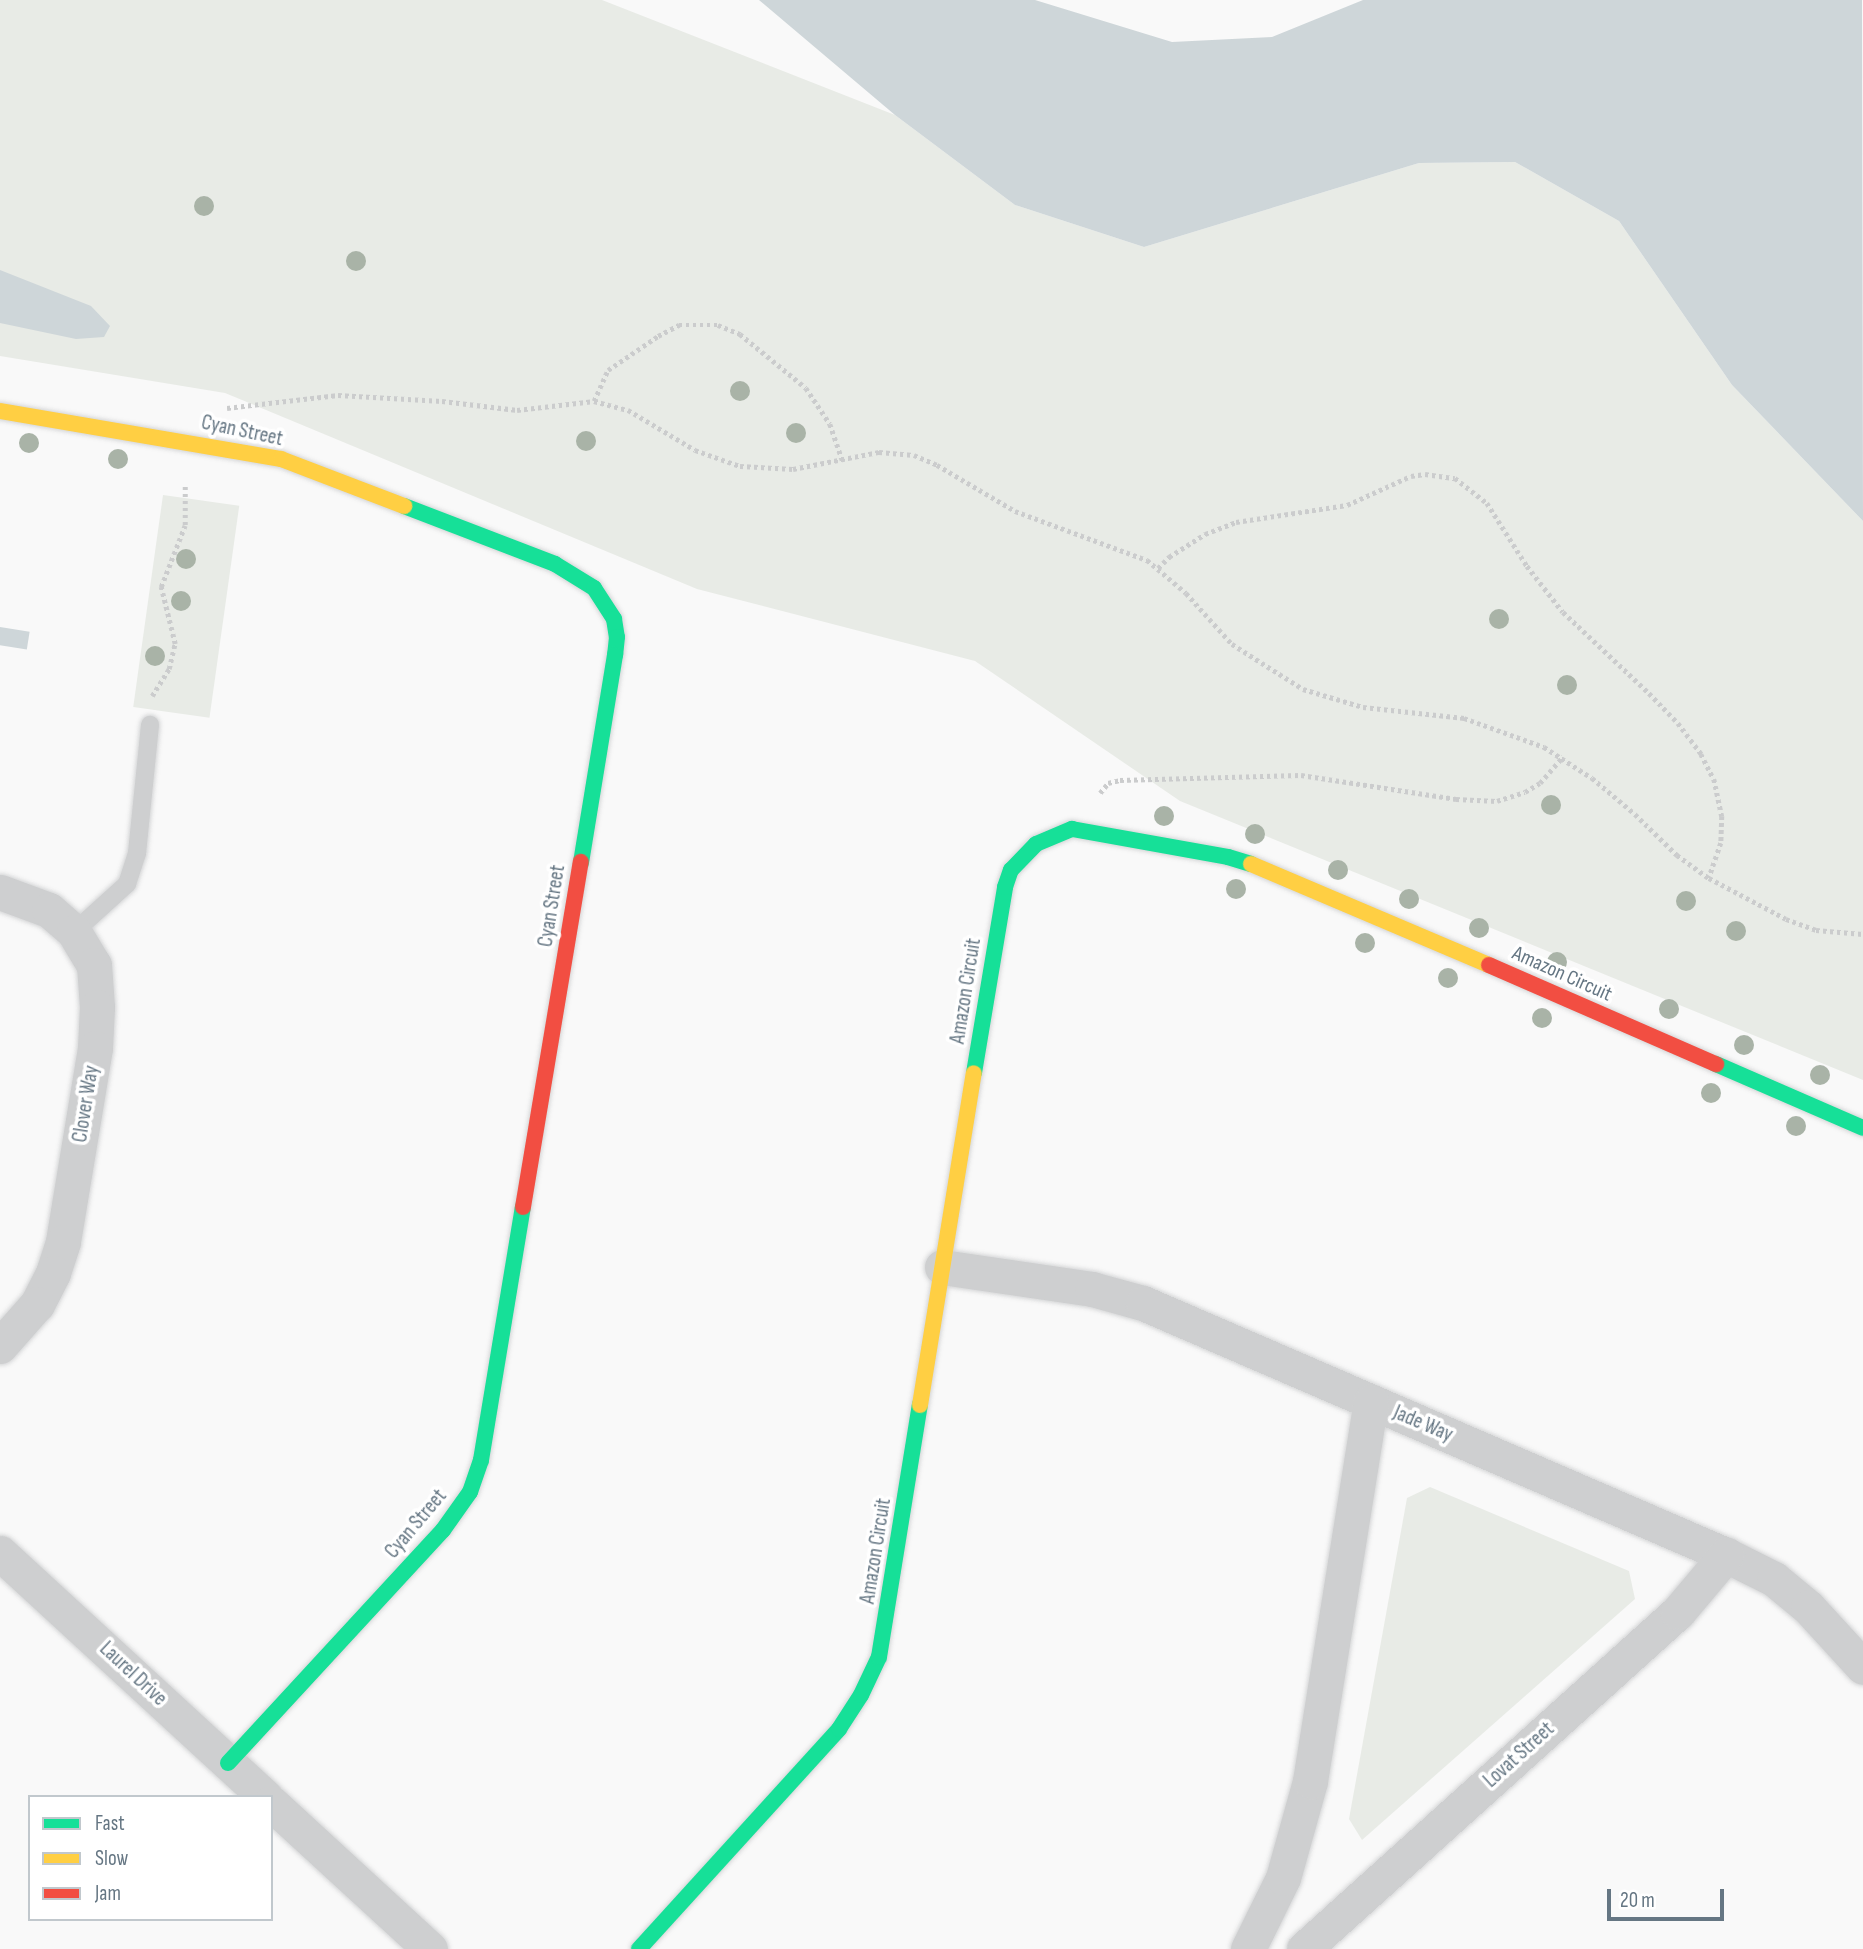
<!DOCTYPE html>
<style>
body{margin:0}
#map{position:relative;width:1863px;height:1949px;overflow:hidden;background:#f9f9f9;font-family:"Sofia Sans Condensed",sans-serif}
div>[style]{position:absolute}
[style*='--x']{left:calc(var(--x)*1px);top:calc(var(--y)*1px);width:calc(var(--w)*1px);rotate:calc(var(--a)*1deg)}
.green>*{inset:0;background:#e8ebe6;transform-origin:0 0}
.water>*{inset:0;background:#ced6d9;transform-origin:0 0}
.path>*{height:4.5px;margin-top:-2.25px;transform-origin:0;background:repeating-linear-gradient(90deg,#cbcccd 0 3.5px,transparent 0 7px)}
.roads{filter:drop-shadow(0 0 2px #d5d6d7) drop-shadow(0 0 2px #d5d6d7)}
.lane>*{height:18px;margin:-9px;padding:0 9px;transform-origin:9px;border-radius:9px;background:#cecfd0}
.street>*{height:35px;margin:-17.5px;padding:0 17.5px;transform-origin:17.5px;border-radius:17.5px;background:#cecfd0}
.fast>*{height:16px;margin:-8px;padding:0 8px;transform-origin:8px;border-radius:8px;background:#16e098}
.slow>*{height:16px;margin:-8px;padding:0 8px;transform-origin:8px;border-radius:8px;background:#ffcf43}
.jam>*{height:16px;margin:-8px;padding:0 8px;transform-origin:8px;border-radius:8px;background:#f24e42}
.trees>*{width:20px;height:20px;margin:-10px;border-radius:50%;background:#a9b3a7}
span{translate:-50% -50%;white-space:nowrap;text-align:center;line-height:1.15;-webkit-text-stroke:7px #fff;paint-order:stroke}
.street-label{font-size:21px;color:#657683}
.legend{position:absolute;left:28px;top:1795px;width:245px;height:126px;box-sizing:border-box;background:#fff;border:2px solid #c1c8cd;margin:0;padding:9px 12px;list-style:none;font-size:21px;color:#657683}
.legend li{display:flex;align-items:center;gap:14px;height:35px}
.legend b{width:35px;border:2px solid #c1c8cd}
.scale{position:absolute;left:1607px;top:1889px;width:117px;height:32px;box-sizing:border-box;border:4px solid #657683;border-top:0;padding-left:9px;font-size:21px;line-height:24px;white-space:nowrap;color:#657683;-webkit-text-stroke:5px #fff;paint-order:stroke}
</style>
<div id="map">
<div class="green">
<i style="clip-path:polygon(0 0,602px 0,895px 115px,1015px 205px,1144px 247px,1419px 163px,1515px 162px,1619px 221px,1732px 385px,1863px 521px,1863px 1080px,1180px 801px,975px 661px,697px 589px,225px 393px,0 356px)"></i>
<i style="left:163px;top:495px;width:77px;height:214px;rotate:8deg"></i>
<i style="clip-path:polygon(1430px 1487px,1629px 1571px,1635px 1599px,1362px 1840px,1349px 1819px,1407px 1498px)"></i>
</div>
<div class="water">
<i style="clip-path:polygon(759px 0,1035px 0,1172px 42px,1272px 37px,1363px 0,1862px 0,1863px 521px,1732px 385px,1619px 221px,1515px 162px,1419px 163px,1144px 247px,1015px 205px,895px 115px)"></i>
<i style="clip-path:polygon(0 270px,91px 306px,110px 326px,104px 337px,76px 339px,0 323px)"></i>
<i style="left:0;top:627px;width:30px;height:18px;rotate:9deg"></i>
</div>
<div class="path">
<i style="--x:594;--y:401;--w:34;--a:-66"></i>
<i style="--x:608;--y:370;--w:60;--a:-34.2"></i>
<i style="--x:658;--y:336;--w:24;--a:-28"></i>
<i style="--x:679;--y:325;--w:39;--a:0"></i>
<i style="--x:718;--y:325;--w:24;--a:22"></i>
<i style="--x:740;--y:334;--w:85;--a:39.3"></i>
<i style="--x:806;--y:388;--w:43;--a:56.3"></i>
<i style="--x:830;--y:424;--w:39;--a:71"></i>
<i style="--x:227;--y:408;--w:112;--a:-6.7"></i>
<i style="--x:338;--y:395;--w:104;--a:3.3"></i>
<i style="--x:442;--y:401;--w:76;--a:6.8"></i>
<i style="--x:517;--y:410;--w:78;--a:-6.7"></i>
<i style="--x:594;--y:401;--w:35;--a:15"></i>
<i style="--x:628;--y:410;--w:78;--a:30.8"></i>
<i style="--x:695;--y:450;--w:48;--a:19.6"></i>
<i style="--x:740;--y:466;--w:53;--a:3.2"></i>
<i style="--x:793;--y:469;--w:88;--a:-11.2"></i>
<i style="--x:879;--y:452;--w:35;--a:5"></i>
<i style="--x:914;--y:455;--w:25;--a:23"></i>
<i style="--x:937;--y:465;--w:91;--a:30.5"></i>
<i style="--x:1015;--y:511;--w:141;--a:20.4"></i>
<i style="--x:1147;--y:560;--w:51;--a:40.2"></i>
<i style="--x:1186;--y:593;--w:69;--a:48"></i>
<i style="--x:1232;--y:644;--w:84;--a:32.4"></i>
<i style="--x:1303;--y:689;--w:63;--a:16.7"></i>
<i style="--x:1363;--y:707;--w:102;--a:6.2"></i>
<i style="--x:1464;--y:718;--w:85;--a:19.9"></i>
<i style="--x:1544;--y:747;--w:57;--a:32.9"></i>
<i style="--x:1592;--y:778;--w:56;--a:39.9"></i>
<i style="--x:1635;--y:814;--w:59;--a:44.3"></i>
<i style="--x:1677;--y:855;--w:39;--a:36"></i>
<i style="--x:1709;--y:878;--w:87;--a:28"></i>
<i style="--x:1786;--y:919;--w:32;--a:20"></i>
<i style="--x:1816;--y:930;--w:47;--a:4.9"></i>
<i style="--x:1158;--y:568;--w:16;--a:-45"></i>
<i style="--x:1169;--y:557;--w:43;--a:-32.6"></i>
<i style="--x:1205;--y:534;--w:33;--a:-21"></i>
<i style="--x:1236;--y:522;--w:112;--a:-8.7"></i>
<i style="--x:1347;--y:505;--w:70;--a:-24.4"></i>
<i style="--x:1411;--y:476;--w:14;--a:-8"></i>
<i style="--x:1425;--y:474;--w:30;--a:8"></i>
<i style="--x:1455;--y:478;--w:41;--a:38"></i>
<i style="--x:1487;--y:503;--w:75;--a:57.6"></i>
<i style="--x:1527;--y:566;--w:58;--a:52"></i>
<i style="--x:1563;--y:612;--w:118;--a:43.3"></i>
<i style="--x:1649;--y:693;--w:42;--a:46"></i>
<i style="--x:1678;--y:723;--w:39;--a:53"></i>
<i style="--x:1701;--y:754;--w:28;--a:63"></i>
<i style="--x:1714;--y:779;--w:38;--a:78"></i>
<i style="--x:1722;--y:816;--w:27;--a:92"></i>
<i style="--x:1721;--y:843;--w:37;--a:109"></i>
<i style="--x:152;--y:696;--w:32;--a:-58"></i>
<i style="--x:169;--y:669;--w:26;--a:-77"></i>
<i style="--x:175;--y:644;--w:59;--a:-103.8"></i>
<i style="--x:161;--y:587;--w:66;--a:-68.8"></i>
<i style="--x:185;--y:525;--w:42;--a:-90"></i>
<i style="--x:1100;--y:793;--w:13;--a:-51"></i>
<i style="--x:1108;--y:783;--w:12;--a:-14"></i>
<i style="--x:1120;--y:780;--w:181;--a:-1.6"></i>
<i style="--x:1301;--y:775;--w:157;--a:8.8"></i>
<i style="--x:1456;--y:799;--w:41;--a:2.8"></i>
<i style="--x:1497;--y:801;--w:29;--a:-18"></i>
<i style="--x:1525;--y:792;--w:17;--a:-31"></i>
<i style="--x:1540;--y:783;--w:35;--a:-49"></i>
</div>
<div class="roads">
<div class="lane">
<i style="--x:74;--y:932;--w:72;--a:-42.2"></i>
<i style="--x:127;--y:884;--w:33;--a:-72"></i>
<i style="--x:137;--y:853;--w:129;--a:-84.2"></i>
</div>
<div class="street">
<i style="--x:0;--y:892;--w:52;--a:20.2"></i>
<i style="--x:49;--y:910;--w:33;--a:41"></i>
<i style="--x:74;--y:932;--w:39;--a:59"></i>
<i style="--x:94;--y:965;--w:42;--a:85.9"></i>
<i style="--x:97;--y:1007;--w:41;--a:92.8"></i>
<i style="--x:95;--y:1048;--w:197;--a:99.4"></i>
<i style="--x:63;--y:1242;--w:33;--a:108"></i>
<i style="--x:53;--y:1273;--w:35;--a:117"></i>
<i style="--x:37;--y:1304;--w:56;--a:131.4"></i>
<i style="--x:942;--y:1267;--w:152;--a:8.3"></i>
<i style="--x:1092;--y:1289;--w:53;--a:15.4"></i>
<i style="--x:1143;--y:1303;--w:635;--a:23.38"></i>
<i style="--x:1726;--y:1555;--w:54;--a:26.6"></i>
<i style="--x:1774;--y:1579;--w:44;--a:39.5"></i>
<i style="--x:1808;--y:1607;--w:81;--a:47.5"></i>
<i style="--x:0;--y:1553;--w:360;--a:42.6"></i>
<i style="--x:271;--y:1803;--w:216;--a:42.6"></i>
<i style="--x:1248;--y:1949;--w:79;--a:-63.8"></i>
<i style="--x:1283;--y:1878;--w:101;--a:-74.4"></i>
<i style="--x:1310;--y:1781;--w:384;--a:-80.9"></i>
<i style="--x:1304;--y:1949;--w:503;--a:-42.02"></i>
<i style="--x:1678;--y:1612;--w:75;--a:-49.9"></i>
</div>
<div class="fast">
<i style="--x:404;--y:506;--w:162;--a:21"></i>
<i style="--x:555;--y:564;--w:46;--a:31.6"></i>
<i style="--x:594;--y:588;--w:37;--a:57"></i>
<i style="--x:614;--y:619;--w:18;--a:81"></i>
<i style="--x:617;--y:637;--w:18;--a:96"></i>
<i style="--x:615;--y:655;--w:210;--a:99.3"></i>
<i style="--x:1716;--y:1064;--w:160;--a:23.5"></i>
<i style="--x:974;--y:1073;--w:189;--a:-80.5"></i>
<i style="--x:1005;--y:887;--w:18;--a:-71"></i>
<i style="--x:1011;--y:870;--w:36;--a:-46"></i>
<i style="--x:1036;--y:844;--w:39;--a:-23"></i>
<i style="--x:1072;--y:829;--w:158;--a:10.2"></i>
<i style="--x:1228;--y:857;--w:24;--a:17"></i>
<i style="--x:228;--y:1763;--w:317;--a:-47.3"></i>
<i style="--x:443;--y:1530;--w:47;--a:-54.6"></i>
<i style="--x:470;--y:1492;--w:34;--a:-71"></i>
<i style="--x:481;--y:1460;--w:256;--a:-80.6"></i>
<i style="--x:639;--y:1949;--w:297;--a:-47.7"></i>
<i style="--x:839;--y:1729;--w:40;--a:-57.1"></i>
<i style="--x:861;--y:1695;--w:42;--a:-64.7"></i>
<i style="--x:879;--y:1657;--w:255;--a:-80.8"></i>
</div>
<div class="slow">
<i style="--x:0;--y:411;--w:285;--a:9.7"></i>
<i style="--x:281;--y:459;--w:132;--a:20.9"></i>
<i style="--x:1251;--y:864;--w:259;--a:23"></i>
<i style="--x:920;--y:1405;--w:336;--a:-80.8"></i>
</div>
<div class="jam">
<i style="--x:1489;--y:965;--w:248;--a:23.6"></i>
<i style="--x:523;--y:1207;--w:350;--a:-80.5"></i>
</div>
</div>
<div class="trees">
<i style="left:204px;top:206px"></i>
<i style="left:356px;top:261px"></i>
<i style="left:740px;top:391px"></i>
<i style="left:796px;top:433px"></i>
<i style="left:586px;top:441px"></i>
<i style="left:29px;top:443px"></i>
<i style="left:118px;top:459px"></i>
<i style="left:186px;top:559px"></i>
<i style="left:181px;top:601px"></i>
<i style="left:1499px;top:619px"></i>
<i style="left:155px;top:656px"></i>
<i style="left:1567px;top:685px"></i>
<i style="left:1551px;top:805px"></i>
<i style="left:1164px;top:816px"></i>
<i style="left:1255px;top:834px"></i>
<i style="left:1338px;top:870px"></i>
<i style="left:1236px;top:889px"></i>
<i style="left:1409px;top:899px"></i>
<i style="left:1686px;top:901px"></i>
<i style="left:1479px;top:928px"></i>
<i style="left:1736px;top:931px"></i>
<i style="left:1365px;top:943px"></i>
<i style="left:1557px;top:962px"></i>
<i style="left:1448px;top:978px"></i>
<i style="left:1669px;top:1009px"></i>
<i style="left:1542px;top:1018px"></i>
<i style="left:1744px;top:1045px"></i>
<i style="left:1820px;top:1075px"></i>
<i style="left:1711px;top:1093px"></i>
<i style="left:1796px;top:1126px"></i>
</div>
<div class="street-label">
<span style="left:242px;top:431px;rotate:12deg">Cyan Street</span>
<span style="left:552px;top:906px;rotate:-81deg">Cyan Street</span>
<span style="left:1562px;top:974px;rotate:24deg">Amazon Circuit</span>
<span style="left:966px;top:991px;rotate:-81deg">Amazon Circuit</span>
<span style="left:86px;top:1104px;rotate:-81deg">Clover Way</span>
<span style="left:1423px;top:1424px;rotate:23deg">Jade Way</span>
<span style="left:416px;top:1524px;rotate:-50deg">Cyan Street</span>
<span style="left:876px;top:1551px;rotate:-81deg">Amazon Circuit</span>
<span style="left:133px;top:1674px;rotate:43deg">Laurel Drive</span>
<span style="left:1519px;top:1755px;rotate:-42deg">Lovat Street</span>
</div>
<ul class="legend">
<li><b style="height:9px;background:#16e098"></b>Fast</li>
<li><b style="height:9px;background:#ffcf43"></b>Slow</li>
<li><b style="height:9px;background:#f24e42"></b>Jam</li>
</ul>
<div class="scale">20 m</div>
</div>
